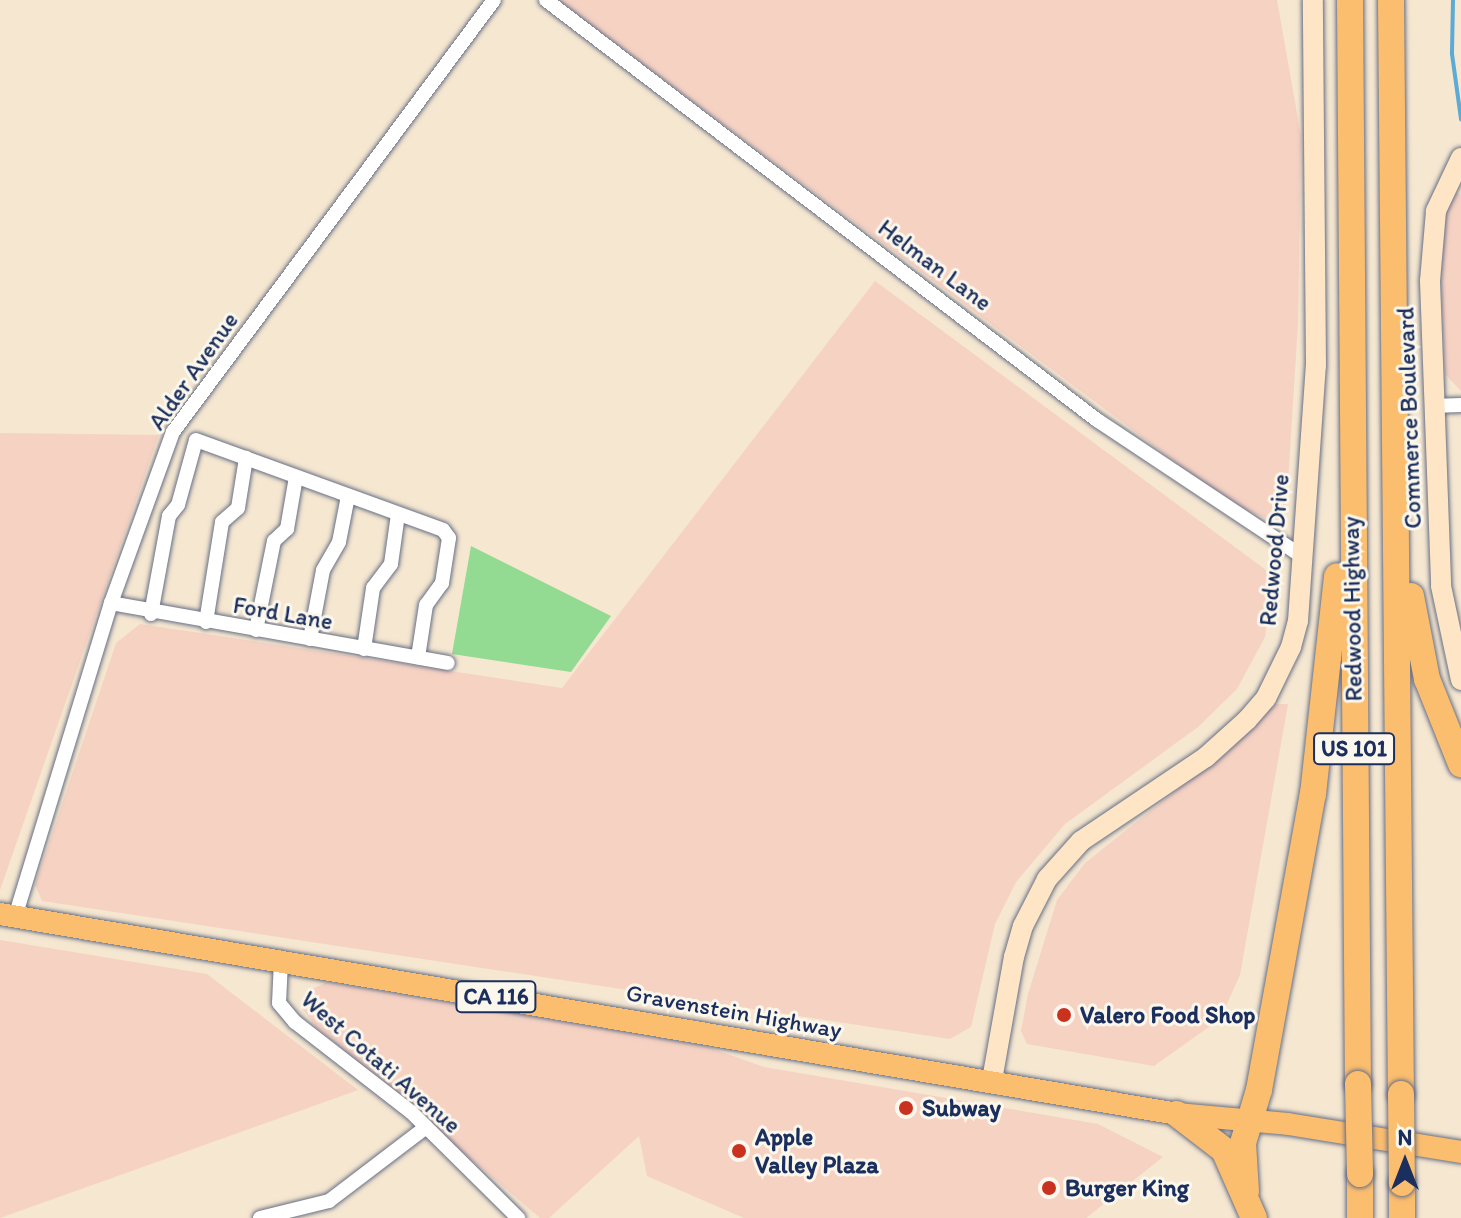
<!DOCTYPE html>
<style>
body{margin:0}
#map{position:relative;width:1461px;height:1218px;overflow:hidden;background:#f5e7d0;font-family:Itim,sans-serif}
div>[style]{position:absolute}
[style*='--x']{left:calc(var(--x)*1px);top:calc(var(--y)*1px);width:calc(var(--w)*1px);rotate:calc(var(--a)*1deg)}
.built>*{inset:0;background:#f6d2c3}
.green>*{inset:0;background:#93da93}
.stream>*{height:4px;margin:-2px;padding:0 2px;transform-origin:2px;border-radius:2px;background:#5caad6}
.roads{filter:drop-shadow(0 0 2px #676f86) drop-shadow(0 0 2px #676f86)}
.street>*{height:14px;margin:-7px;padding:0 7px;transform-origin:7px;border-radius:7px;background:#fff}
.secondary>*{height:20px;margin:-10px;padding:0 10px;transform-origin:10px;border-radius:10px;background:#fde5c5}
.primary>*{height:22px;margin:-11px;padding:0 11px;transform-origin:11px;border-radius:11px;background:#fbbd6e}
.highway>*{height:26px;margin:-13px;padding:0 13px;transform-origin:13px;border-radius:13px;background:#fbbd6e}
.bridges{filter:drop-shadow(0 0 2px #676f86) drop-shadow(0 0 2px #676f86)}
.highway-bridge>*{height:26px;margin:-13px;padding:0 13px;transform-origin:13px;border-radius:13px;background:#fbbd6e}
.dots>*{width:22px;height:22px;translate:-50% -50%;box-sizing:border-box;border:4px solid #fbf7ec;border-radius:50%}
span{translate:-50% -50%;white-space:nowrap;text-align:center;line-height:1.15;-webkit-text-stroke:6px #fbf7ec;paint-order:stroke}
.shield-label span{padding:2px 6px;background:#fbf7ec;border:2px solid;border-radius:6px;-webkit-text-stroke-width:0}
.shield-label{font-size:22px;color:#1b2f5e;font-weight:700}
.street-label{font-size:24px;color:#1b2f5e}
.poi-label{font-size:24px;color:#1b2f5e;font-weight:700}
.left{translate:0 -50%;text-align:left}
.north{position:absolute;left:1365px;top:1122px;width:80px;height:80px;-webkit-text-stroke:6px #fbf7ec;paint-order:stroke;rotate:0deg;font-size:22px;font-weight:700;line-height:32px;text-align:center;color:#1b2f5e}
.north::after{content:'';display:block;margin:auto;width:28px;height:36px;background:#1b2f5e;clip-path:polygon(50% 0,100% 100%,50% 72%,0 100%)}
</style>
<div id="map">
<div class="built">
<i style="clip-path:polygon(557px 0,1277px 0,1301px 136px,1298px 323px,1286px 515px,1275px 522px,1232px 504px)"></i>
<i style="clip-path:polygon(1445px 187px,1461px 195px,1461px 391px,1445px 374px,1439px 241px)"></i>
<i style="clip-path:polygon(875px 281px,1266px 570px,1270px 599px,1265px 637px,1237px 689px,1198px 727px,1065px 824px,1016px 882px,995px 924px,971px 1027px,950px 1039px,42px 901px,35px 885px,116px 643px,140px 624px,562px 688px)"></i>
<i style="clip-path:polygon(0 433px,159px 435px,0 890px)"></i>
<i style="clip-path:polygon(1271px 704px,1288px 704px,1240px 975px,1220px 1019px,1154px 1066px,1027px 1044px,1021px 1031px,1028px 994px,1057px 900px,1085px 863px,1238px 741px)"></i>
<i style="clip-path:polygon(0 940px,207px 974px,358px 1090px,0 1218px)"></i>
<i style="clip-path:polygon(327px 982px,702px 1045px,764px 1067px,1098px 1124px,1163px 1157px,1086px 1218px,744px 1218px,647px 1176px,639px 1136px,549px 1218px,540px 1218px,315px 1026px,300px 1005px,306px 992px)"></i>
</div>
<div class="green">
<i style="clip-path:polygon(471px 546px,611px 616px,571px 672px,452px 654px)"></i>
</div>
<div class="stream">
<i style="--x:1453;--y:0;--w:54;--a:91.1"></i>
<i style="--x:1452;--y:54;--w:66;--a:82.1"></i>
</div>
<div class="roads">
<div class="street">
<i style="--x:546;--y:0;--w:693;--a:37.32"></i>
<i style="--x:1097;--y:420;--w:247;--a:33.6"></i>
<i style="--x:1432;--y:406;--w:29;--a:-2"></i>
<i style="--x:111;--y:603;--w:342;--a:10.1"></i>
<i style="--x:151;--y:614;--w:100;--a:-79.6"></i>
<i style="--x:169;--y:516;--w:14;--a:-51"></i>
<i style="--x:178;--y:505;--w:67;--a:-74.5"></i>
<i style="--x:196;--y:440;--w:263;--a:20"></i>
<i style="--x:443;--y:530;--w:10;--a:53"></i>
<i style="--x:449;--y:538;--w:46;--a:98.8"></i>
<i style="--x:442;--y:583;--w:27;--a:126"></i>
<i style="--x:426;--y:605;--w:53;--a:98.7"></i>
<i style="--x:206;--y:622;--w:101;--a:-80.9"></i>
<i style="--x:222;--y:522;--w:21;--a:-41"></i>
<i style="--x:238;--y:508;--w:51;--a:-80.9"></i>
<i style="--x:256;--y:630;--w:91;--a:-78.6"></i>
<i style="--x:274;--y:541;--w:18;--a:-43"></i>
<i style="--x:287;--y:529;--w:53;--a:-80.2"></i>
<i style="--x:310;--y:639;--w:70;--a:-79.3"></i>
<i style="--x:323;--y:570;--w:32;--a:-60"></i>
<i style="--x:339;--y:542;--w:47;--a:-78.9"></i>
<i style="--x:364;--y:649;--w:62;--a:-81.6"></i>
<i style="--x:373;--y:588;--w:30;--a:-53"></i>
<i style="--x:391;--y:564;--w:50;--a:-82"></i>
<i style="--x:15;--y:917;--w:328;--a:-73"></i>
<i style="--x:111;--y:603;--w:182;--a:-70.1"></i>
<i style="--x:173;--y:432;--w:538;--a:-53.39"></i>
<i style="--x:281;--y:961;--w:42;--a:92.7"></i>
<i style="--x:279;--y:1003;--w:25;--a:50"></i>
<i style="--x:295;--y:1022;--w:147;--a:37.8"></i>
<i style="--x:411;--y:1112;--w:151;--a:44.7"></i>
<i style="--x:260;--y:1218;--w:71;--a:-13.8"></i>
<i style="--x:329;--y:1201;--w:122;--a:-37.3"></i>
</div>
<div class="secondary">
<i style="--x:1461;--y:158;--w:59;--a:115.3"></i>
<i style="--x:1436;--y:211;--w:70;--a:94.9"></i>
<i style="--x:1430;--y:281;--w:305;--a:87.9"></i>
<i style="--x:1441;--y:586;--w:96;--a:78"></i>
<i style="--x:992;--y:1080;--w:125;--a:-79.9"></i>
<i style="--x:1014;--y:957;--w:32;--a:-74"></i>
<i style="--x:1023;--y:926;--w:53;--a:-62.9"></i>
<i style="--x:1047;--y:879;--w:51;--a:-48.2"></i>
<i style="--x:1081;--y:841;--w:151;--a:-33.9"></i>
<i style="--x:1206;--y:757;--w:55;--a:-42.1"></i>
<i style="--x:1247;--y:720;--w:29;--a:-49"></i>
<i style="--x:1266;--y:698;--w:57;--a:-63.9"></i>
<i style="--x:1291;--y:647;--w:27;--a:-75"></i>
<i style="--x:1298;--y:621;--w:256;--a:-86"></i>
<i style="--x:1316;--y:366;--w:366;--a:-90.5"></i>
</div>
<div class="primary">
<i style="--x:0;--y:914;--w:1194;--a:9.64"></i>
<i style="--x:1177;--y:1114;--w:111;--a:5.1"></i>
<i style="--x:1288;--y:1124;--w:175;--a:9.2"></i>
</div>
<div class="highway">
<i style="--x:1350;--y:0;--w:1084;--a:89.58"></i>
<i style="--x:1391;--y:0;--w:1094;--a:89.48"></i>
<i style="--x:1411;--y:596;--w:85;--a:79.1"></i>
<i style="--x:1427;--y:679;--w:92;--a:68.2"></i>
<i style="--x:1177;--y:1114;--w:59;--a:37.5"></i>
<i style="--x:1224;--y:1150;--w:74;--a:66.2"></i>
<i style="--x:1360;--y:1174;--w:44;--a:90"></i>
<i style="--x:1246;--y:1191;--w:48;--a:-93.6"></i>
<i style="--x:1243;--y:1143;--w:55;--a:-73.2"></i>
<i style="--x:1259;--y:1090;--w:301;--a:-79.7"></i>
<i style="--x:1313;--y:794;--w:219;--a:-83.7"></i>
<i style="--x:1402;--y:1218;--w:35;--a:-90"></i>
</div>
</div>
<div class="bridges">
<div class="highway-bridge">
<i style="--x:1358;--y:1084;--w:90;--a:88.7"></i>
<i style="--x:1401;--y:1094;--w:89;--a:89.4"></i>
</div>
</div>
<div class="dots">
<i style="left:1064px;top:1015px;background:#c8321e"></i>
<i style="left:906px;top:1108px;background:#c8321e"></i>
<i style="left:739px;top:1151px;background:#c8321e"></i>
<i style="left:1049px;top:1188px;background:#c8321e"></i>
</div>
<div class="shield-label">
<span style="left:1354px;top:749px">US 101</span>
<span style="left:496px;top:997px">CA 116</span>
</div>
<div class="street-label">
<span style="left:935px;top:265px;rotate:37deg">Helman Lane</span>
<span style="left:193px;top:371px;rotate:-55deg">Alder Avenue</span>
<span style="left:1409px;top:418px;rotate:-92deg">Commerce Boulevard</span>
<span style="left:1274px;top:550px;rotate:-85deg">Redwood Drive</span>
<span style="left:1352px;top:609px;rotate:-91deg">Redwood Highway</span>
<span style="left:283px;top:613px;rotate:10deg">Ford Lane</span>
<span style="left:734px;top:1011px;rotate:10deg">Gravenstein Highway</span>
<span style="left:381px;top:1062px;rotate:41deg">West Cotati Avenue</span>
</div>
<div class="poi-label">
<span class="left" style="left:1080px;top:1015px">Valero Food Shop</span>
<span class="left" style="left:922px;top:1108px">Subway</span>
<span class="left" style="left:755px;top:1151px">Apple<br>Valley Plaza</span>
<span class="left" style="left:1065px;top:1188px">Burger King</span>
</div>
<div class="north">N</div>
</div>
